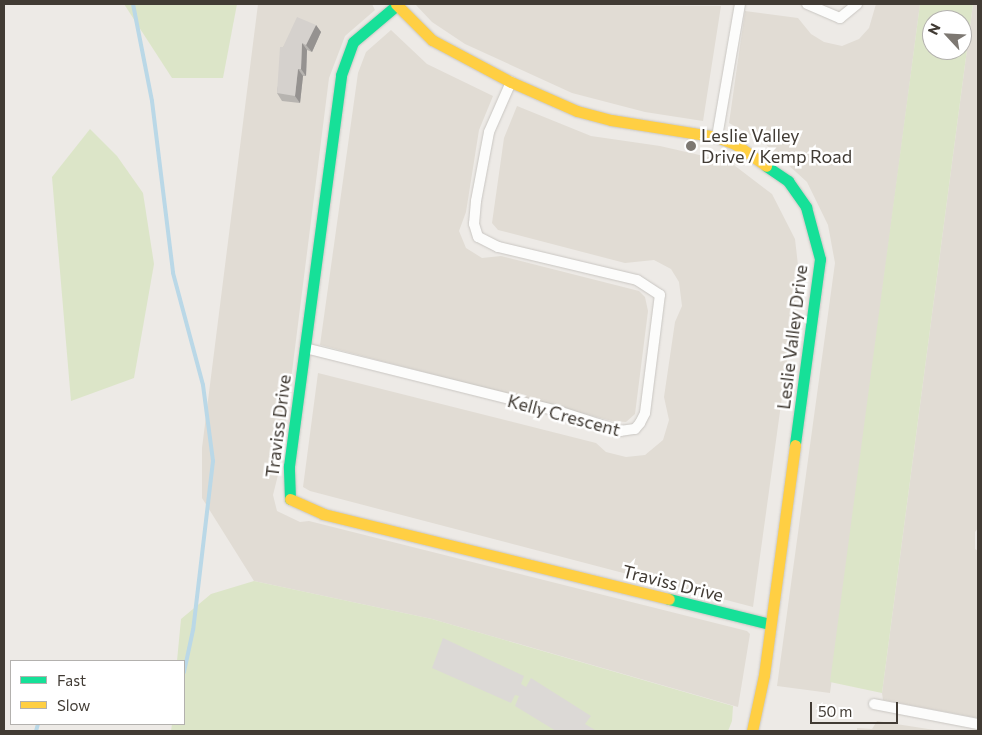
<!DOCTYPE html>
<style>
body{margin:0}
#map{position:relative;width:982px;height:735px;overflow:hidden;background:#edeae6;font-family:Commissioner,sans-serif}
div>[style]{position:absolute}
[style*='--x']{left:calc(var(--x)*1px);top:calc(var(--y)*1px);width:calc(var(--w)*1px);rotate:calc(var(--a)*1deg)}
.residential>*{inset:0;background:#e1dcd4}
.green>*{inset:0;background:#dce5c8}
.parking>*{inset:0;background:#dcd9d6}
.stream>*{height:4px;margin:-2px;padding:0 2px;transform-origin:2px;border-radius:2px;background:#bad8e7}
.roads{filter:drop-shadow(0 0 1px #c9c6c2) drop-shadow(0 0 1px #c9c6c2)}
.street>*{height:10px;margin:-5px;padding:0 5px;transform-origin:5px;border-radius:5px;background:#fcfcfb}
.fast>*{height:11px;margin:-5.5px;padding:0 5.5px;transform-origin:5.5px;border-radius:5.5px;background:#16e098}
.slow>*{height:11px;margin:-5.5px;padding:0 5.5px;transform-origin:5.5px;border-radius:5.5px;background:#ffcf43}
.wall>*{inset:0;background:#b7b4b0}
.shaded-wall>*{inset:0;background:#959290}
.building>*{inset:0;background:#d5d1cd}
.dots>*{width:14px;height:14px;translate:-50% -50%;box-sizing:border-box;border:2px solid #fff;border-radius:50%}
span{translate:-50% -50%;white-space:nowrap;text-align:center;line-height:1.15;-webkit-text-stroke:5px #fff;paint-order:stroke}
.poi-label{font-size:18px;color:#413b34}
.left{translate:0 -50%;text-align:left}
.street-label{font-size:18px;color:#413b34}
.frame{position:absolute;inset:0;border:5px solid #413b34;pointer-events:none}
.legend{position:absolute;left:10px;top:660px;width:175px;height:65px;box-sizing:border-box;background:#fff;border:1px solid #b3b1ae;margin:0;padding:6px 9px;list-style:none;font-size:15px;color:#413b34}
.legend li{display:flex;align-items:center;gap:10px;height:25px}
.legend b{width:25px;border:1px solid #b3b1ae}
.north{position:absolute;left:922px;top:10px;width:50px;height:50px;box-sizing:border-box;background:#fff;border:1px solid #b3b1ae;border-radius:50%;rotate:295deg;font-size:14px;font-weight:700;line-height:20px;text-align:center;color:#413b34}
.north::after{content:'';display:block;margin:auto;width:18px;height:22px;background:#7d7872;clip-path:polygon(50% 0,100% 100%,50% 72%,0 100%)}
.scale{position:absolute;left:810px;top:702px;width:88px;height:22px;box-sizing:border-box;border:2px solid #413b34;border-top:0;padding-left:6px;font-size:15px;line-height:18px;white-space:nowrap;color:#413b34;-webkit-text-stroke:4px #fff;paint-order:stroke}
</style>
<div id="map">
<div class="residential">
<i style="clip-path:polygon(258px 4px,372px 4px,375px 10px,345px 36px,329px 78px,280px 467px,273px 495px,277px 511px,300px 522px,309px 521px,747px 631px,750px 634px,738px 707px,432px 619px,254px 581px,202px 498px,202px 448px)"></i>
<i style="clip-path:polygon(415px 4px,721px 6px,703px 121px,645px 112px,572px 93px,465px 44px,432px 22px)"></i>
<i style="clip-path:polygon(876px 4px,920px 4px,830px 693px,777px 686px,835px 263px,828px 225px,807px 182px,763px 142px,729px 123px,745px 11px,798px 18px,811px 34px,824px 42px,842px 46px,859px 39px,869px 28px)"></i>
<i style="clip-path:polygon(973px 4px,978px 4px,978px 528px,975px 532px,975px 549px,978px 551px,978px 718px,883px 700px,882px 693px)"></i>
<i style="clip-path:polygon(391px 30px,427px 64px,493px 96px,479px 130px,466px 212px,459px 231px,466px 248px,482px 258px,501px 256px,639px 291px,645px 297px,648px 311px,635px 414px,626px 422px,612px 421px,320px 345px,358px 73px,366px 52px)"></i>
<i style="clip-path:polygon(517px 106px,591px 136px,660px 146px,730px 162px,772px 194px,795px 239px,799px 274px,753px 607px,310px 491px,303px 487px,318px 373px,596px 443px,606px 452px,626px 457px,645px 455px,663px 440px,669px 420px,664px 397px,675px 322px,682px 306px,679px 282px,671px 269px,654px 260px,625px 263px,498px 230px,492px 223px,504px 138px)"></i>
<i style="clip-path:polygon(877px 721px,941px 731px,857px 731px,857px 728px,872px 729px)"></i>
</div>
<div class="green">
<i style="clip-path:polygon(124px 4px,237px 4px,223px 78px,172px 78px)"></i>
<i style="clip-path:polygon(evenodd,920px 4px,973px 4px,882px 693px,830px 682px,920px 4px,932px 20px,962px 20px,962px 50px,932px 50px,932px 20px)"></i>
<i style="clip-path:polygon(90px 129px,117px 156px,143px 193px,154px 264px,134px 378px,71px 401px,52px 177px)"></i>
<i style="clip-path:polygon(254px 581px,432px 619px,733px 706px,732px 721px,728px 731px,171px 731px,172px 724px,184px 724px,184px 661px,177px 661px,181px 619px,211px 594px)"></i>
</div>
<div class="parking">
<i style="clip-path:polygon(443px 638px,524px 676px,521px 684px,526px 687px,531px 678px,591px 716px,585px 724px,597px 731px,556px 731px,515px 706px,519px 696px,515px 695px,511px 703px,432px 668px)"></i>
</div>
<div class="stream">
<i style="--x:133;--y:4;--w:99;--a:78.9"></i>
<i style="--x:152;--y:101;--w:173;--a:83"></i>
<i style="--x:173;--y:273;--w:116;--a:75"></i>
<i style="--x:203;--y:385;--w:77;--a:82.5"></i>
<i style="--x:213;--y:461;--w:170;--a:96.7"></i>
<i style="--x:193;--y:630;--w:43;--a:102.1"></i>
<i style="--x:36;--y:731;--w:7;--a:-74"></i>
</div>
<div class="roads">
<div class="street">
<i style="--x:807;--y:4;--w:36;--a:23"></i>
<i style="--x:840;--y:18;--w:22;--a:-39"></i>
<i style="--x:717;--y:137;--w:135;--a:-80.2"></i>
<i style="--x:305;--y:348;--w:264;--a:14"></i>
<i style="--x:561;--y:412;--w:62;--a:17.9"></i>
<i style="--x:620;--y:431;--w:15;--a:-8"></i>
<i style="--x:635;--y:429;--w:8;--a:-50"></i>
<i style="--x:640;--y:423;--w:11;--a:-63"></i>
<i style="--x:645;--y:413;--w:119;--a:-82.8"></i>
<i style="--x:660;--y:295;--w:27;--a:-147"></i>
<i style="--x:637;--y:280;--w:143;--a:-166.6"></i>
<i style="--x:498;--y:247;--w:22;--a:-153"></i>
<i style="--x:478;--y:237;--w:14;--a:-107"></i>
<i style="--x:474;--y:224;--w:23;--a:-85"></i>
<i style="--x:476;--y:201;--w:70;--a:-79.3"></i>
<i style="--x:489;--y:132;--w:55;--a:-66.3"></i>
<i style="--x:874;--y:704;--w:106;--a:10.9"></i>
</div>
<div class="fast">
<i style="--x:766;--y:166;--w:27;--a:34"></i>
<i style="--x:788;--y:181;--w:32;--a:55"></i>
<i style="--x:806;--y:207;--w:54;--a:74.9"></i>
<i style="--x:820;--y:259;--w:188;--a:97.7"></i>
<i style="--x:290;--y:499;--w:33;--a:-92"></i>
<i style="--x:289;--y:466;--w:394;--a:-82.4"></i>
<i style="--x:341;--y:75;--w:35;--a:-70"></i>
<i style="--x:353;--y:42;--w:57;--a:-40.1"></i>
<i style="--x:669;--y:599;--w:104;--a:13.9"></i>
</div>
<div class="slow">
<i style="--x:396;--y:4;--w:51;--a:45"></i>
<i style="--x:432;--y:40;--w:89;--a:28"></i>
<i style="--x:511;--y:82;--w:72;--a:23.7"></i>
<i style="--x:577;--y:111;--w:35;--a:15"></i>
<i style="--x:611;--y:120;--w:107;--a:9.1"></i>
<i style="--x:717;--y:137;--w:19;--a:21"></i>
<i style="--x:735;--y:144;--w:38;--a:35"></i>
<i style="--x:290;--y:499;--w:36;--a:24"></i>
<i style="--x:323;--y:514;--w:356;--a:13.8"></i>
<i style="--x:752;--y:731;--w:57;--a:-77.9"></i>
<i style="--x:764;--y:675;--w:232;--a:-82.3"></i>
</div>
</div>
<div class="wall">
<i style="clip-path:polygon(316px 25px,321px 32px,312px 52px,307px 50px,306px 76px,303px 76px,300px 103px,282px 101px,277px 93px,283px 47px)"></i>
</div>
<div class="shaded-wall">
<i style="clip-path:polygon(316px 25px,321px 32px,312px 52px,306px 45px)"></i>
<i style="clip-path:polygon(302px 43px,307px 50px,306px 76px,301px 69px)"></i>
<i style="clip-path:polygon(298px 69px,303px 76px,300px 103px,295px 96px)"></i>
</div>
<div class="building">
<i style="clip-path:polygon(297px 17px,316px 25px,306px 45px,302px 43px,301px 69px,298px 69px,295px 96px,277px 93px,280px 47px,283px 47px)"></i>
</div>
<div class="dots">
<i style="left:691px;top:146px;background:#7d7872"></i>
</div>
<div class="poi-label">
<span class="left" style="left:701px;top:146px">Leslie Valley<br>Drive / Kemp Road</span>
</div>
<div class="street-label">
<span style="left:792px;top:337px;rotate:-83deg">Leslie Valley Drive</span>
<span style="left:564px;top:415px;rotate:15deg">Kelly Crescent</span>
<span style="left:278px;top:426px;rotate:-83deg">Traviss Drive</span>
<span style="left:673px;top:583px;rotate:14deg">Traviss Drive</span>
</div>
<div class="frame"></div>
<ul class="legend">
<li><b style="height:6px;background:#16e098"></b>Fast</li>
<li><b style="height:6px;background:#ffcf43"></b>Slow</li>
</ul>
<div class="north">N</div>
<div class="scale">50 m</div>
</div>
